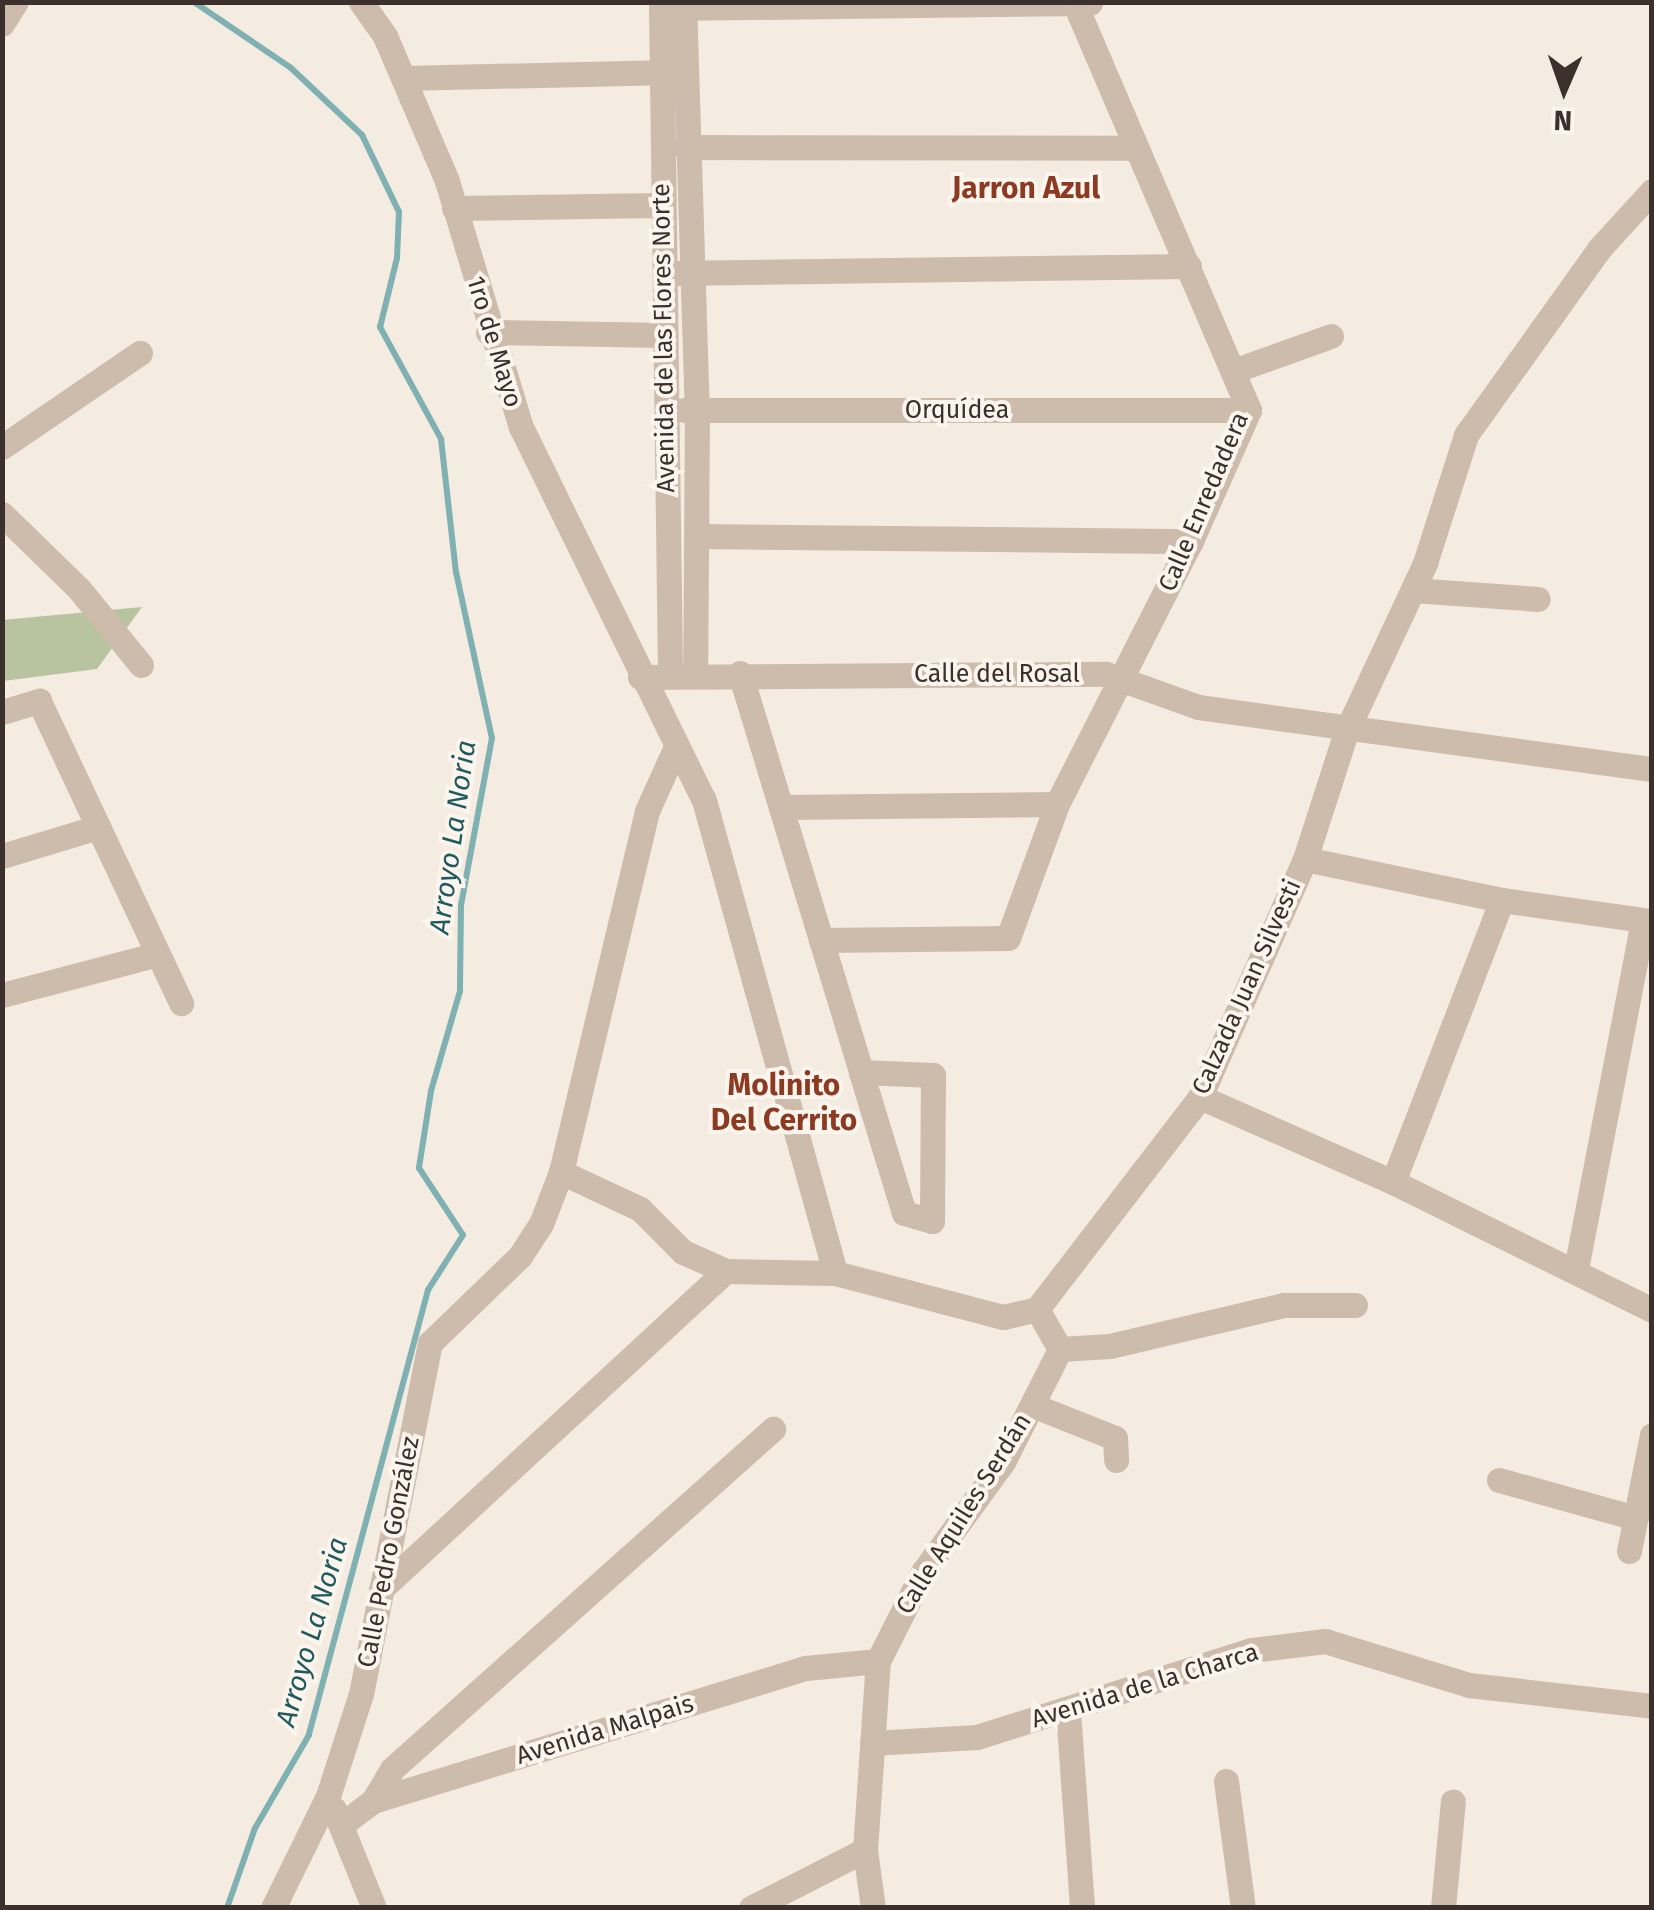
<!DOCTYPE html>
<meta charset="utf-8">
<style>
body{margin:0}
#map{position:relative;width:1654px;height:1910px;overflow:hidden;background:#f4ebe1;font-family:"Fira Sans",sans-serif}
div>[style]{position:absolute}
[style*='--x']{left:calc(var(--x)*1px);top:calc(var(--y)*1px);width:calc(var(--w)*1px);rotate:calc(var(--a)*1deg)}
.green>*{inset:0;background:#b8c4a0}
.stream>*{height:6px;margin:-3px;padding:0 3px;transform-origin:3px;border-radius:3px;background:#7fb0b2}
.minor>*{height:25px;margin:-12.5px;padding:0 12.5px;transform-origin:12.5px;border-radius:12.5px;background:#cdbbac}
span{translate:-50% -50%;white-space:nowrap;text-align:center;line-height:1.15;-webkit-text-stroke:8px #fbf5ee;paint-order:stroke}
.street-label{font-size:25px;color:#3b302b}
.water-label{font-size:28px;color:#1f5a5e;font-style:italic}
.quarter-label{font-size:30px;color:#8c3b22;font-weight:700}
.frame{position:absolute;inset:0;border:5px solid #3b302b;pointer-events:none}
.north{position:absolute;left:1514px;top:40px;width:100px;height:100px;-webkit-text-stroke:8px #fbf5ee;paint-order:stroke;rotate:182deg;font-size:28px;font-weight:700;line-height:40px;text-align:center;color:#3b302b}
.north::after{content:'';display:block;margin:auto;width:35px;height:45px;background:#3b302b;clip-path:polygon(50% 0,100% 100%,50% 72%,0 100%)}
</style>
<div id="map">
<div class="green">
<i style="clip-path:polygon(142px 607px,97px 669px,3px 681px,2px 620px)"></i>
</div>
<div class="stream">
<i style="--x:194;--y:2;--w:117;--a:34.2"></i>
<i style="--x:291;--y:68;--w:98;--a:43.3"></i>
<i style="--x:362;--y:135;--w:85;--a:64.3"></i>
<i style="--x:399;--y:212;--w:46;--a:92.5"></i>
<i style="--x:397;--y:258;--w:71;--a:103.8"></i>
<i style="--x:380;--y:327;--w:128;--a:61.4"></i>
<i style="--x:441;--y:439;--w:134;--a:83.6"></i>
<i style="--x:456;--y:572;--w:170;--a:77.8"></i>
<i style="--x:492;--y:738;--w:170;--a:100.5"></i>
<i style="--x:461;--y:905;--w:86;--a:90.7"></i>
<i style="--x:460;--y:991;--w:104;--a:106.2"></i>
<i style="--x:431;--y:1091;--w:78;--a:98.9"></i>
<i style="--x:419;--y:1168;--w:80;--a:56.7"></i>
<i style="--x:463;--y:1235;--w:65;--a:122.5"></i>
<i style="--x:428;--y:1290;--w:461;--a:105"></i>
<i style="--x:309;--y:1735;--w:108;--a:120.1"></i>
<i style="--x:255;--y:1828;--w:85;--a:109.3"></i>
</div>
<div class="minor">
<i style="--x:361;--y:2;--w:42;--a:54.8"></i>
<i style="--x:385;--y:36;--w:158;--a:66.8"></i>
<i style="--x:447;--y:181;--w:257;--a:73.3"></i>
<i style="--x:521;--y:427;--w:415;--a:63.9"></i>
<i style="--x:704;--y:800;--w:491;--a:74.5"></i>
<i style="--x:661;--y:2;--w:672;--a:89.23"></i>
<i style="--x:684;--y:2;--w:408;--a:88.2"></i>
<i style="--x:697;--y:410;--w:263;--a:90.4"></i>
<i style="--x:671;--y:8;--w:419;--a:-0.7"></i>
<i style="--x:2;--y:24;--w:26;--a:-58"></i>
<i style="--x:403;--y:78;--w:258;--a:-1.3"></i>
<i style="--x:685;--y:147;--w:451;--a:0.1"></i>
<i style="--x:454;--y:208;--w:208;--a:-0.8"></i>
<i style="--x:674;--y:273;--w:515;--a:-0.78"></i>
<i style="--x:488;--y:332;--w:176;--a:1"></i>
<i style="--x:1233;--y:371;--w:104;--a:-19.7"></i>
<i style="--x:684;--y:410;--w:565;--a:0"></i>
<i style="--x:2;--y:447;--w:167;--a:-34.3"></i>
<i style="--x:2;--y:514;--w:107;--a:44.2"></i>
<i style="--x:79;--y:589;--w:98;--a:50.8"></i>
<i style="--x:697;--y:536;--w:494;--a:0.6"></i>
<i style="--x:1413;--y:590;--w:125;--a:4.1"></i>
<i style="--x:740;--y:673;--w:417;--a:73.1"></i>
<i style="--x:640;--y:677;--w:466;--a:-0.4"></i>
<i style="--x:1106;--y:674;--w:98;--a:19.7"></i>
<i style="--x:1198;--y:707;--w:458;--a:7.8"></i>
<i style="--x:2;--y:712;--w:39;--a:-17"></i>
<i style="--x:39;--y:701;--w:334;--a:64.8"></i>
<i style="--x:781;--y:807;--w:276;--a:-0.6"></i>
<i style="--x:2;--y:856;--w:100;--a:-16.8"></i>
<i style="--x:1305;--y:859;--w:201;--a:11.8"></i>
<i style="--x:1502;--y:900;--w:151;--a:8"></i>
<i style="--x:821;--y:940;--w:187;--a:-0.6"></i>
<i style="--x:1008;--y:938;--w:143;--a:-69.9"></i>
<i style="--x:1057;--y:804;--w:295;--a:-63"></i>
<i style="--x:1191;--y:541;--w:143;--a:-66.1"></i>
<i style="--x:1249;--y:410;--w:437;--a:-113.2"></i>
<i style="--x:2;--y:995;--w:161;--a:-14.7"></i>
<i style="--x:861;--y:1072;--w:72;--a:2.4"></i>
<i style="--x:933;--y:1075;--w:146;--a:90.4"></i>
<i style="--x:932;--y:1221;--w:29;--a:-164"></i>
<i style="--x:904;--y:1213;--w:147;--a:-107"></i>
<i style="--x:1200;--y:1097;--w:211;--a:23.8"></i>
<i style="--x:1393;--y:1182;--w:289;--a:26.3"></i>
<i style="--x:561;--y:1172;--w:87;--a:25.1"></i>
<i style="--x:640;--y:1209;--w:61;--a:45"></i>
<i style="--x:683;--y:1252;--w:47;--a:23.8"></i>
<i style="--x:726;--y:1271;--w:109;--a:1.1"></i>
<i style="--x:835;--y:1273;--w:174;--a:14.7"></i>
<i style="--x:1003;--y:1317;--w:35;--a:-13"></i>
<i style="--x:1037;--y:1309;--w:267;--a:-52.4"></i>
<i style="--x:1200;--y:1097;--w:260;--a:-66.2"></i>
<i style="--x:1305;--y:859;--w:133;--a:-72.1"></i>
<i style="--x:1346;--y:732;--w:187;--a:-64.9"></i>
<i style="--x:1425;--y:563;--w:134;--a:-72.2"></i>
<i style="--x:1466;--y:435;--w:229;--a:-54.4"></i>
<i style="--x:1599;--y:249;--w:79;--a:-47.6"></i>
<i style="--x:1393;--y:1182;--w:302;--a:-68.9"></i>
<i style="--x:1576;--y:1269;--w:355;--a:-79.1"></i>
<i style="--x:1060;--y:1349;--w:50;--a:-3.4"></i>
<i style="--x:1110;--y:1346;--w:179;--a:-13.3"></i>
<i style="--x:1284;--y:1305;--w:71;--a:0"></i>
<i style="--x:1032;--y:1405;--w:89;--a:21.7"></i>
<i style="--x:1115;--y:1438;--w:22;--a:87"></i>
<i style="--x:1499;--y:1480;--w:142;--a:15.5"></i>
<i style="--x:1629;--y:1551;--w:118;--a:-78.8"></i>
<i style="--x:381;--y:1589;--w:469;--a:-42.7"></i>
<i style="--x:1068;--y:1711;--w:197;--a:85.9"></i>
<i style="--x:872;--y:1743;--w:105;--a:-3.3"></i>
<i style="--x:977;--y:1737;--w:288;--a:-17.6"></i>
<i style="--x:1252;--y:1650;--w:74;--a:-7"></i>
<i style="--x:1325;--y:1641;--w:151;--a:17"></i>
<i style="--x:1469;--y:1685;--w:184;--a:6.5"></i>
<i style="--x:1226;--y:1781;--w:128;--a:82.4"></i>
<i style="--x:373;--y:1801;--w:37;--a:-59"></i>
<i style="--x:392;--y:1769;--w:511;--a:-41.75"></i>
<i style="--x:334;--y:1809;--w:107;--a:68"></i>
<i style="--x:341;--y:1825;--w:40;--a:-37"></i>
<i style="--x:373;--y:1801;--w:453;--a:-17.1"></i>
<i style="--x:806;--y:1668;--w:72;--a:-5.6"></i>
<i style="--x:273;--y:1908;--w:125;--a:-63.8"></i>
<i style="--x:328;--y:1796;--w:107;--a:-72.1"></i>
<i style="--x:361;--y:1694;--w:358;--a:-78.9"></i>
<i style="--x:430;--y:1343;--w:125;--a:-44"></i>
<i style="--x:520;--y:1256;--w:38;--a:-57"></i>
<i style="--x:541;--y:1224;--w:56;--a:-69"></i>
<i style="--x:561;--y:1172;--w:371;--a:-76.6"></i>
<i style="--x:647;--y:811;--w:68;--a:-65.7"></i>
<i style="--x:751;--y:1908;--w:128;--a:-27"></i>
<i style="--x:873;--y:1908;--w:59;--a:-97.9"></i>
<i style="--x:865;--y:1850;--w:189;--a:-86.1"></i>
<i style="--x:878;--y:1661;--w:100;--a:-63.2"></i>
<i style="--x:923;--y:1572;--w:136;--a:-54"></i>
<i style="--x:1003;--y:1462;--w:127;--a:-63.2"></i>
<i style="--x:1060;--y:1349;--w:46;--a:-119.9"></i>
<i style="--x:1443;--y:1908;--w:107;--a:-84.7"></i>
</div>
<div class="street-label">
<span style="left:664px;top:338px;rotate:-91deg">Avenida de las Flores Norte</span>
<span style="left:494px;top:342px;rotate:73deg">1ro de Mayo</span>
<span style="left:957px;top:410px">Orquídea</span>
<span style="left:1204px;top:502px;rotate:-67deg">Calle Enredadera</span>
<span style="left:997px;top:674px">Calle del Rosal</span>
<span style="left:1247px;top:987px;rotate:-66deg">Calzada Juan Silvesti</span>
<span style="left:964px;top:1514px;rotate:-58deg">Calle Aquiles Serdán</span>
<span style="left:389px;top:1552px;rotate:-79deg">Calle Pedro González</span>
<span style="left:1145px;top:1686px;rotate:-17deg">Avenida de la Charca</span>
<span style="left:605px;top:1730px;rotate:-17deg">Avenida Malpais</span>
</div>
<div class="water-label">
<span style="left:453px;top:837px;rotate:-82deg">Arroyo La Noria</span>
<span style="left:312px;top:1632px;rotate:-74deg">Arroyo La Noria</span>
</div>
<div class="quarter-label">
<span style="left:1026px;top:188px">Jarron Azul</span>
<span style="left:784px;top:1102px">Molinito<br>Del Cerrito</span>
</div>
<div class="frame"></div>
<div class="north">N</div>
</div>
